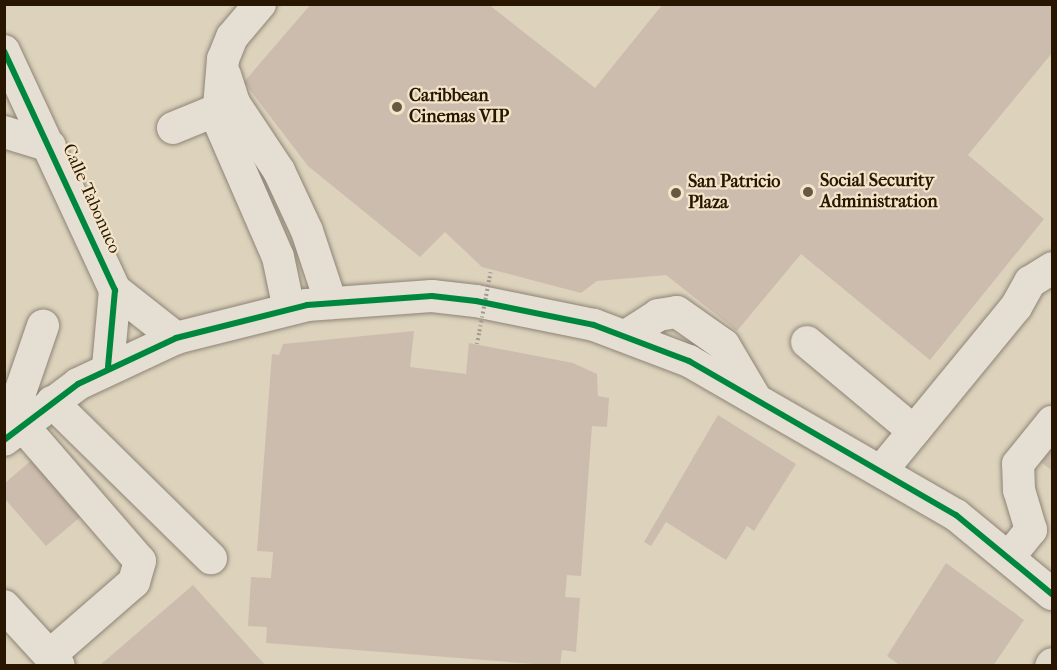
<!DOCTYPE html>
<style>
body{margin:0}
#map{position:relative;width:1057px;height:670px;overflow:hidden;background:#ddd2bc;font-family:"IM FELL French Canon",serif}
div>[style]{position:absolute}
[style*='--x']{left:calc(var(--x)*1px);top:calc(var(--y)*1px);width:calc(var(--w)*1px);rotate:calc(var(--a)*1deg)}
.building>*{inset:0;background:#ccbcad}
.roads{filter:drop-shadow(0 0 2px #8d8475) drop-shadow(0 0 2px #8d8475)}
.minor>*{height:32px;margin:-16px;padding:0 16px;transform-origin:16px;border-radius:16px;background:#e4ded3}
.major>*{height:33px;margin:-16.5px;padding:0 16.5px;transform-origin:16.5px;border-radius:16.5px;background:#dfd9cc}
.path-bridge>*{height:4px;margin-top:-2px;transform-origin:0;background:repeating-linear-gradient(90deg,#a0998e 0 1.5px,transparent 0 4.5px)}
.cycleway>*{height:6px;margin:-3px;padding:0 3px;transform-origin:3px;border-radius:3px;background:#00873e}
.dots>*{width:16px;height:16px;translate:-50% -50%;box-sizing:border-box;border:3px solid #f2e5ca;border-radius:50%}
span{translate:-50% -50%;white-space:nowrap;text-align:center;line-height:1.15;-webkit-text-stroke:4.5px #f2e5ca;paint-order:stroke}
.poi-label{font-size:18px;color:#291600;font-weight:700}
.left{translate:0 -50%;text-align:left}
.street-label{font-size:18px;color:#291600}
.frame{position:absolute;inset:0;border:6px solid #291600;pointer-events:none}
</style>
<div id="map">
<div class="building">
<i style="clip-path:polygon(311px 4px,488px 4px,595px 88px,663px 4px,1052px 4px,1052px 53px,968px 155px,1044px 219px,930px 360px,801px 254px,737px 331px,666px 275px,597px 281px,581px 293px,482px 267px,445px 232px,420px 257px,308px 166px,244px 82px)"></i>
<i style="clip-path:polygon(414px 331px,410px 367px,466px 374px,469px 343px,573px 363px,597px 374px,598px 396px,609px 398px,607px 427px,592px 426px,581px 576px,567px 575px,565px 597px,580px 598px,576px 652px,562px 650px,560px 666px,266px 643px,267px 627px,248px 626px,251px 577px,271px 578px,273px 552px,257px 551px,272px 354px,279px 355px,283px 344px)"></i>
<i style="clip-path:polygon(718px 415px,796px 464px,754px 531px,747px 526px,726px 560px,666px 522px,651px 546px,644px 542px)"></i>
<i style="clip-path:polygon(1052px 428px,1052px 471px,1032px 454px)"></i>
<i style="clip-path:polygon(35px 457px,85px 513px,46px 546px,4px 498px,4px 484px)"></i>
<i style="clip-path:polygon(946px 563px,1024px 620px,993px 666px,901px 666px,887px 656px)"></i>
<i style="clip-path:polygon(193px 585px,266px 666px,99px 666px)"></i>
</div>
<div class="roads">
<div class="minor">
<i style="--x:260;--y:4;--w:43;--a:130.3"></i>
<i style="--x:232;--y:37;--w:24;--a:112"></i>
<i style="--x:223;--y:59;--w:60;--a:94.8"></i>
<i style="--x:218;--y:119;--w:150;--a:66.5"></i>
<i style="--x:278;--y:257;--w:53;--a:78.1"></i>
<i style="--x:4;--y:51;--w:264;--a:65.1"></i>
<i style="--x:115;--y:290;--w:77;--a:95.2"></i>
<i style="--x:225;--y:75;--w:29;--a:72"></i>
<i style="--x:234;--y:103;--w:82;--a:56.5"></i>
<i style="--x:279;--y:171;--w:66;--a:65"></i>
<i style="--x:307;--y:231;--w:76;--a:71.6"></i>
<i style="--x:173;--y:128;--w:66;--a:-22.3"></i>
<i style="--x:4;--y:132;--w:48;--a:16.9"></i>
<i style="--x:115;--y:290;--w:78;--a:38.2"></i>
<i style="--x:626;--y:336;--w:38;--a:-33"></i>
<i style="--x:658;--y:315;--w:19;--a:-9"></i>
<i style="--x:677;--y:312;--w:57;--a:35.1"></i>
<i style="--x:724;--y:345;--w:59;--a:59.5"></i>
<i style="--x:807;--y:342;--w:139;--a:39.8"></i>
<i style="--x:52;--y:402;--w:223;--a:44.5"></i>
<i style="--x:22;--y:425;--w:180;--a:49.1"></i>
<i style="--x:140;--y:561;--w:22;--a:106"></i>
<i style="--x:134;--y:582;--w:111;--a:139"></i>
<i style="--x:4;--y:439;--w:120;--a:-71"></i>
<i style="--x:4;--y:440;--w:93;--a:-37.1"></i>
<i style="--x:78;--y:384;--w:108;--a:-25.1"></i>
<i style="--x:176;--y:338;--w:135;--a:-14.1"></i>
<i style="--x:307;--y:305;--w:125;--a:-4.1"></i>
<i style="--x:432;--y:296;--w:44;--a:6.5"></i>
<i style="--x:476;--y:301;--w:120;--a:11.5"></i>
<i style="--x:594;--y:325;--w:102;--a:20.8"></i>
<i style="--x:689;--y:361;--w:308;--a:30"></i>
<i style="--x:956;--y:515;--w:124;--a:39.5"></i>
<i style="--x:882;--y:470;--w:211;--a:-50.6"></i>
<i style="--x:1016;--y:307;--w:29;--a:-61"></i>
<i style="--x:1030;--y:282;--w:26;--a:-32"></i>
<i style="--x:1009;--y:557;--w:35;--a:-51"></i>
<i style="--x:1031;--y:530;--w:42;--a:-106.7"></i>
<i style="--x:1019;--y:490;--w:26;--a:-92"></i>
<i style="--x:1018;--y:464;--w:54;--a:-51"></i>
<i style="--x:4;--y:606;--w:81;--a:47.5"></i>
</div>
<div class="major">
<i style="--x:1051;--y:666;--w:2;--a:-63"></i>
</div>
</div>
<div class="path-bridge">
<i style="--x:477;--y:344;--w:75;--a:-79.3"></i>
</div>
<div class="cycleway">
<i style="--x:4;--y:51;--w:264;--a:65.1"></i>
<i style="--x:115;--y:290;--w:77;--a:95.2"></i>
<i style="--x:4;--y:440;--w:93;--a:-37.1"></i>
<i style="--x:78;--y:384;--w:108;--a:-25.1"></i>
<i style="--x:176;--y:338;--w:135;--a:-14.1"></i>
<i style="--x:307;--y:305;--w:125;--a:-4.1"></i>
<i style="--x:432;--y:296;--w:44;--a:6.5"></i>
<i style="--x:476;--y:301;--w:120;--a:11.5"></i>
<i style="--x:594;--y:325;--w:102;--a:20.8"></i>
<i style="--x:689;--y:361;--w:308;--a:30"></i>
<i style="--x:956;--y:515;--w:124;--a:39.5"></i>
</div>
<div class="dots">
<i style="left:397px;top:107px;background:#685842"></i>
<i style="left:808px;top:192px;background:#685842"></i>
<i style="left:676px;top:193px;background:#685842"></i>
</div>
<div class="poi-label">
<span class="left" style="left:409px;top:107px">Caribbean<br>Cinemas VIP</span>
<span class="left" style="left:820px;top:192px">Social Security<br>Administration</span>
<span class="left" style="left:688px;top:193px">San Patricio<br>Plaza</span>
</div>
<div class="street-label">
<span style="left:91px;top:199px;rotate:66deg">Calle Tabonuco</span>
</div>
<div class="frame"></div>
</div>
